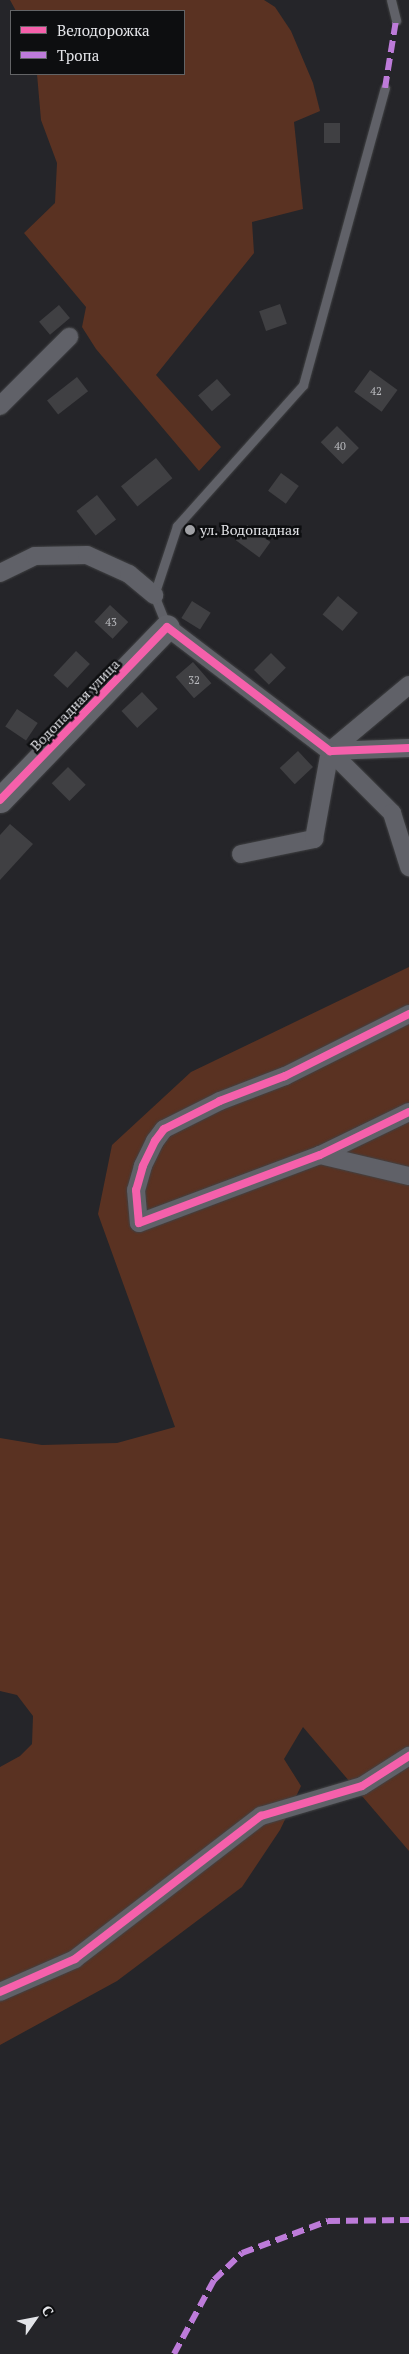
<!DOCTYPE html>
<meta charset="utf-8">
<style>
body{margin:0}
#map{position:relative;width:409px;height:2354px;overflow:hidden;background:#252529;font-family:"PT Serif",serif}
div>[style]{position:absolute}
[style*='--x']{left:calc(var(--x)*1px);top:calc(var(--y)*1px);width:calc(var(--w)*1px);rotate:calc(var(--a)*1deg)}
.green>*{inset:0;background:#5a3222}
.building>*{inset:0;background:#404043;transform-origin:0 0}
.roads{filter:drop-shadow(0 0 1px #404143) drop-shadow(0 0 1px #404143)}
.lane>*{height:9px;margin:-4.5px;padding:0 4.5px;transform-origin:4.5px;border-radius:4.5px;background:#606168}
.street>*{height:18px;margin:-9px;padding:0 9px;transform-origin:9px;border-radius:9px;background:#606168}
.secondary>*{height:25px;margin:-12.5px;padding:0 12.5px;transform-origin:12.5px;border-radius:12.5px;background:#63646b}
.quiet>*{height:6px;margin-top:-3px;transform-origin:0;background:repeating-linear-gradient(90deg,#bd7bd9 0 12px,transparent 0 18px)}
.cycleway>*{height:8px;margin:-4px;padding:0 4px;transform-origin:4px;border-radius:4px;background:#f560ab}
.dots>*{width:14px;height:14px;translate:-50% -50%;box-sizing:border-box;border:2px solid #0d0e10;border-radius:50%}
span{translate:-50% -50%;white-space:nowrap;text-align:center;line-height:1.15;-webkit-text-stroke:5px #0d0e10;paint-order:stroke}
.number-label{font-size:11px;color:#babbbf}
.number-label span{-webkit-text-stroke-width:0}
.poi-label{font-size:14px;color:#e3e4e8}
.left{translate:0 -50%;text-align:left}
.street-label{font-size:14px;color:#e3e4e8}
.legend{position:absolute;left:10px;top:10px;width:175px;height:65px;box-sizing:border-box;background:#0d0e10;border:1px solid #636466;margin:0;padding:6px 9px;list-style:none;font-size:15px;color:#e3e4e8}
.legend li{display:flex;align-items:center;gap:10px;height:25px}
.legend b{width:25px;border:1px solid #636466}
.north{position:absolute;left:10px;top:2294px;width:50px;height:50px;-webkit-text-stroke:4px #0d0e10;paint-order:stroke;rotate:57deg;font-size:14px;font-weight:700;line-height:20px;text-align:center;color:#e3e4e8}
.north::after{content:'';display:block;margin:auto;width:18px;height:22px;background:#e3e4e8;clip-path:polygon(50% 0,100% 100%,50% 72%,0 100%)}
</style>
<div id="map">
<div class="green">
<i style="clip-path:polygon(10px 0,264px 0,275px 7px,291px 31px,313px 83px,320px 111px,294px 122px,303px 209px,252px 222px,254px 253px,156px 375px,221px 447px,199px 471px,96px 349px,82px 327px,86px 307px,24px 233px,55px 203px,57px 163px,41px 120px,37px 74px,184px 74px,184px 11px,16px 11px)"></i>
<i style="clip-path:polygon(409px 967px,409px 1851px,303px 1727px,284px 1759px,301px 1786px,280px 1830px,242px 1887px,117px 1981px,0 2045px,0 1767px,20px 1756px,32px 1744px,33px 1716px,17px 1695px,0 1691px,0 1438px,42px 1445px,117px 1443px,175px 1427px,98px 1214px,112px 1145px,191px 1072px)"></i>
</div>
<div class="building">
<i style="left:324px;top:123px;width:16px;height:20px"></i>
<i style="left:280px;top:304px;width:21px;height:22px;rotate:71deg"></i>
<i style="left:59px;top:305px;width:17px;height:26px;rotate:50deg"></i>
<i style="left:370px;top:370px;width:34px;height:27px;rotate:36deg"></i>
<i style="left:77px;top:377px;width:18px;height:38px;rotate:52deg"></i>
<i style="left:217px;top:379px;width:21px;height:25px;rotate:49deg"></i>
<i style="left:337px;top:426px;width:31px;height:23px;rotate:45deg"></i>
<i style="left:156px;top:458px;width:26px;height:45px;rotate:51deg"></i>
<i style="left:281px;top:473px;width:22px;height:22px;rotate:36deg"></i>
<i style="left:97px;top:495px;width:31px;height:26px;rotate:52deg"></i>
<i style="left:247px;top:525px;width:29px;height:19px;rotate:36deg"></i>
<i style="left:338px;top:596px;width:26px;height:24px;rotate:40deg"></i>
<i style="left:192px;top:601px;width:22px;height:20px;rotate:32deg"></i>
<i style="left:110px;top:605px;width:25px;height:23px;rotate:43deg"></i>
<i style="left:76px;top:651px;width:19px;height:33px;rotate:43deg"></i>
<i style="left:271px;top:653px;width:21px;height:24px;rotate:45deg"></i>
<i style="left:193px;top:662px;width:28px;height:23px;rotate:49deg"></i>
<i style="left:142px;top:692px;width:23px;height:28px;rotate:47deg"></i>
<i style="left:17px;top:709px;width:25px;height:21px;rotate:34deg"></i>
<i style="left:298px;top:751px;width:22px;height:25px;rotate:47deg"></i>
<i style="left:68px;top:767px;width:25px;height:23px;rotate:45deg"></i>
<i style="clip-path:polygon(10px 824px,33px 844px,0 880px,0 835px)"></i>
</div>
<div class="roads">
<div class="lane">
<i style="--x:391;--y:0;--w:21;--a:76"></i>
<i style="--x:167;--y:627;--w:35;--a:-112"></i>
<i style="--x:154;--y:595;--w:73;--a:-71.6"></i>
<i style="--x:177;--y:526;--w:189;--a:-48.2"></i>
<i style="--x:303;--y:385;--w:308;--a:-74.6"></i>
</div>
<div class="street">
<i style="--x:0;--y:406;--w:98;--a:-45"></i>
<i style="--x:0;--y:573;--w:39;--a:-26"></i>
<i style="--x:35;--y:556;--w:52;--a:-1.1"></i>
<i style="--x:87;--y:555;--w:46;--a:24.3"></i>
<i style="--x:129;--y:574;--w:33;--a:40"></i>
<i style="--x:167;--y:627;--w:205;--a:37.3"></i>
<i style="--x:330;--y:751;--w:79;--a:-2.2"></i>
<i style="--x:330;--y:751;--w:103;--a:-39.9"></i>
<i style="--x:241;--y:854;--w:75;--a:-11.6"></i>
<i style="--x:314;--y:839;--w:89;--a:-79.7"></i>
<i style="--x:330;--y:751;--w:88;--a:45"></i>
<i style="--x:392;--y:813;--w:57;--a:72.5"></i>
<i style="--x:409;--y:1014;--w:139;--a:153.4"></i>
<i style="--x:285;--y:1076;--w:70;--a:159"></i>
<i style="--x:220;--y:1101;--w:63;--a:153.4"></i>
<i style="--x:164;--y:1129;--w:15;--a:127"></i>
<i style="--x:155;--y:1141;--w:28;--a:116"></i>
<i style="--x:143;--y:1166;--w:25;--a:106"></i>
<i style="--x:136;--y:1190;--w:33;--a:85"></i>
<i style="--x:139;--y:1223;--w:193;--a:-20.6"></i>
<i style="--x:320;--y:1155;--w:99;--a:-25.8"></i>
<i style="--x:320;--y:1155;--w:91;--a:13.3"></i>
<i style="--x:0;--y:1992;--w:82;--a:-23.7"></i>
<i style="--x:75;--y:1959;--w:235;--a:-37.6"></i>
<i style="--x:261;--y:1816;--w:105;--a:-16.5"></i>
<i style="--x:362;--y:1786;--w:56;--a:-32.6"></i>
</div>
<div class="secondary">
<i style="--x:0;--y:800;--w:240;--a:-46"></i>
</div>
</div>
<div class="quiet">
<i style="--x:385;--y:88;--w:69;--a:-80.8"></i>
<i style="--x:174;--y:2354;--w:84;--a:-61.6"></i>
<i style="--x:214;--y:2280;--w:39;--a:-44"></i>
<i style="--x:242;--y:2253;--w:92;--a:-20.4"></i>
<i style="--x:328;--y:2221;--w:81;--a:-0.7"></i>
</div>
<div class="cycleway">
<i style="--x:0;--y:800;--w:240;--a:-46"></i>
<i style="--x:167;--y:627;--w:205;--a:37.3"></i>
<i style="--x:330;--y:751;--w:79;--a:-2.2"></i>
<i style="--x:409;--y:1014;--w:139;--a:153.4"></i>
<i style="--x:285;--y:1076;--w:70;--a:159"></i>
<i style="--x:220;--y:1101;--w:63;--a:153.4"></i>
<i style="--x:164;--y:1129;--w:15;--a:127"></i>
<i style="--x:155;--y:1141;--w:28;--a:116"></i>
<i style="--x:143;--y:1166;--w:25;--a:106"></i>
<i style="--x:136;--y:1190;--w:33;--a:85"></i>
<i style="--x:139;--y:1223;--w:193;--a:-20.6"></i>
<i style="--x:320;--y:1155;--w:99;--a:-25.8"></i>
<i style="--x:0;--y:1992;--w:82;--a:-23.7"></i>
<i style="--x:75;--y:1959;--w:235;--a:-37.6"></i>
<i style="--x:261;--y:1816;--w:105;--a:-16.5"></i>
<i style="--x:362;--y:1786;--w:56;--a:-32.6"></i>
</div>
<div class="dots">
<i style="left:190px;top:530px;background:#a0a1a5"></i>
</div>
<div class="number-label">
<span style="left:376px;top:391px">42</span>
<span style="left:340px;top:446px">40</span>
<span style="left:111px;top:622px">43</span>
<span style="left:194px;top:680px">32</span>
</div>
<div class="poi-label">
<span class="left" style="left:200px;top:530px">ул. Водопадная</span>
</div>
<div class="street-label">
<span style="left:75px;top:705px;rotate:-46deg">Водопадная улица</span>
</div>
<ul class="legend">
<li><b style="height:6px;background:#f560ab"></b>Велодорожка</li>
<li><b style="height:6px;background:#bd7bd9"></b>Тропа</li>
</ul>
<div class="north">С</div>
</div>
